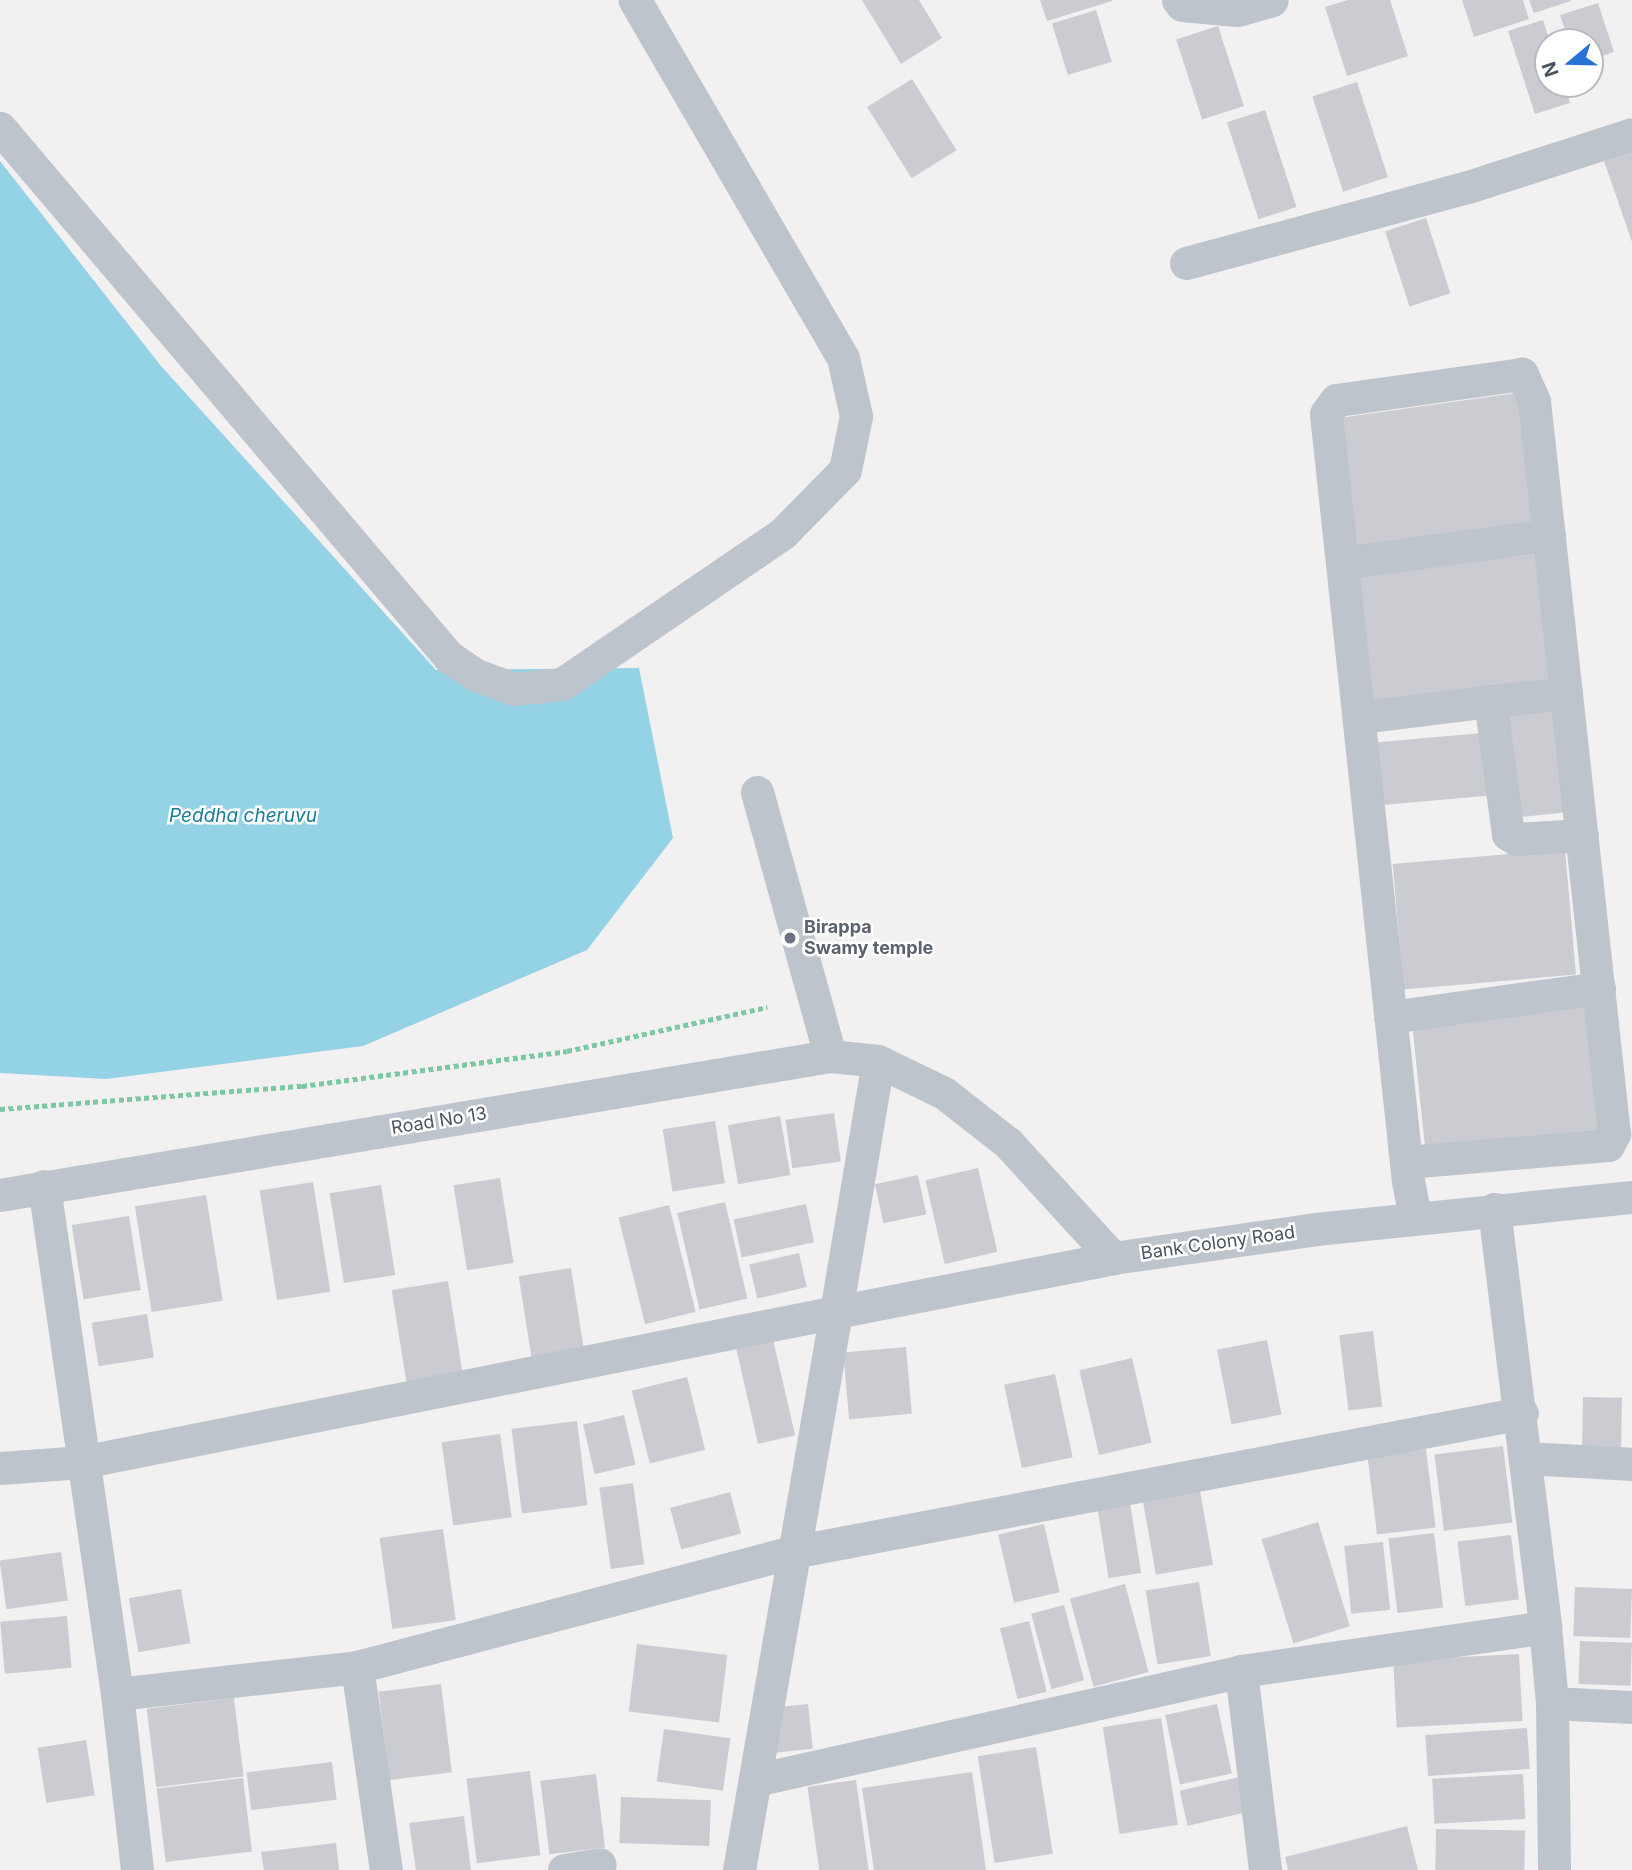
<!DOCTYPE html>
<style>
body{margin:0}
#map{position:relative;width:1632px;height:1870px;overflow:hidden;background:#f2f0f0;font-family:Inter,sans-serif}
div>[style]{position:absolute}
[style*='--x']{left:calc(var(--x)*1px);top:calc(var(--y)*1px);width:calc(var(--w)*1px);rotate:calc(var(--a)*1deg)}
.water>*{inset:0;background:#93d3e5}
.building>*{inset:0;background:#cbccd2;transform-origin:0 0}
.path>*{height:4.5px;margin-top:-2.25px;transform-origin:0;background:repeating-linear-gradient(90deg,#7dc8a4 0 5px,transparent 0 8.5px)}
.minor>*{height:33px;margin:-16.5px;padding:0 16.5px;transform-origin:16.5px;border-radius:16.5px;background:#bdc4cc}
.dots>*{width:19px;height:19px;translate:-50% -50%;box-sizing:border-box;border:4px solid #fff;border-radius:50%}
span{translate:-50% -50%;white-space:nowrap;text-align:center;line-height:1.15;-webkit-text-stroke:5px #fff;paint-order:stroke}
.worship-label{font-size:18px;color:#5b616d;font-weight:700}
.left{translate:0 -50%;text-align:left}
.street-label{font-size:18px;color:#4a535c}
.water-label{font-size:19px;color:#187c9a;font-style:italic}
.north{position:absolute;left:1534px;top:28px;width:70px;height:70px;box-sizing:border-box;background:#fff;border:2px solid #b7babe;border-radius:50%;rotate:251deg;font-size:19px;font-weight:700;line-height:28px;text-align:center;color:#4a535c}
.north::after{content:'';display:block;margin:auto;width:24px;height:32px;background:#2871d5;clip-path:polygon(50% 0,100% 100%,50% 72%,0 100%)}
</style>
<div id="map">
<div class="water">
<i style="clip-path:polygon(0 161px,161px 366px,436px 670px,639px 668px,673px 838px,587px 950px,363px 1046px,106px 1079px,0 1073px)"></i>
</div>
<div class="building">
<i style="clip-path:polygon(862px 0,919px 0,942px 38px,901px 64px)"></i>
<i style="clip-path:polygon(1040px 0,1112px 0,1112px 1px,1047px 21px)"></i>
<i style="clip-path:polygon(1348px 0,1390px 0,1408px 56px,1347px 76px,1325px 7px)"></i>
<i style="clip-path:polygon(1462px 0,1523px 0,1529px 19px,1474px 37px)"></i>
<i style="clip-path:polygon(1529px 0,1571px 0,1571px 1px,1534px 13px)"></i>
<i style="clip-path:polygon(1598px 3px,1614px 52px,1590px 60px,1590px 42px,1569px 42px,1560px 15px)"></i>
<i style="left:1096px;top:10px;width:54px;height:46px;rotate:73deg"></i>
<i style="clip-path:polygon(1543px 20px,1550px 42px,1548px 84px,1564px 84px,1570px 103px,1535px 114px,1508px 31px)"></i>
<i style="left:1218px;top:26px;width:84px;height:44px;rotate:72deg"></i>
<i style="left:912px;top:79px;width:84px;height:53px;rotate:58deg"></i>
<i style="left:1357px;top:82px;width:100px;height:47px;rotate:72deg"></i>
<i style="left:1265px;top:110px;width:102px;height:40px;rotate:72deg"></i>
<i style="clip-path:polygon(1632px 151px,1632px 242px,1604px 161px)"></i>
<i style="left:1426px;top:218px;width:79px;height:43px;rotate:72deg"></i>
<i style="left:1517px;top:393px;width:130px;height:180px;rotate:82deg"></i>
<i style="left:1537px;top:554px;width:132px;height:180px;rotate:84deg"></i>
<i style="left:1563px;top:708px;width:104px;height:61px;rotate:84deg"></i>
<i style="left:1482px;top:733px;width:63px;height:105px;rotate:85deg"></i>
<i style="left:1565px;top:849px;width:126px;height:173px;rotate:85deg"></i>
<i style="left:1585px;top:1004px;width:128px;height:174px;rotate:84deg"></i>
<i style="left:834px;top:1113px;width:49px;height:49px;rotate:82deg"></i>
<i style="left:780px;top:1116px;width:60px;height:53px;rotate:80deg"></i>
<i style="left:715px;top:1121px;width:63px;height:53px;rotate:81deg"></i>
<i style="left:978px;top:1168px;width:86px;height:54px;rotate:77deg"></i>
<i style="left:918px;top:1175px;width:40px;height:44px;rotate:78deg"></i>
<i style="left:500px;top:1178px;width:86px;height:47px;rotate:81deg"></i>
<i style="left:313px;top:1182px;width:111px;height:54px;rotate:81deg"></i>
<i style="left:381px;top:1185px;width:91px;height:52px;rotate:81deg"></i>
<i style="left:206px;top:1195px;width:107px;height:72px;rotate:81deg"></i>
<i style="left:725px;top:1202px;width:99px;height:49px;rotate:77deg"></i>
<i style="left:806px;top:1204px;width:39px;height:74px;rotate:78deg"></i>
<i style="left:669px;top:1205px;width:110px;height:52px;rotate:76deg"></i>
<i style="left:129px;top:1216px;width:75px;height:58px;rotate:81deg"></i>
<i style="left:799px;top:1253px;width:35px;height:51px;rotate:77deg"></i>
<i style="left:571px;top:1268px;width:92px;height:53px;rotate:81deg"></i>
<i style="left:448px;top:1281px;width:94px;height:57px;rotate:81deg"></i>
<i style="left:147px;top:1314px;width:44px;height:56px;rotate:81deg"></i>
<i style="left:1373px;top:1331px;width:76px;height:34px;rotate:83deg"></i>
<i style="left:772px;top:1335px;width:103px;height:38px;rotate:77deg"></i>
<i style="left:1267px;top:1340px;width:76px;height:51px;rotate:79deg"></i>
<i style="left:906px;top:1347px;width:67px;height:63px;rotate:85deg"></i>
<i style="left:1132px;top:1358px;width:87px;height:54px;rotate:77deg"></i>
<i style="left:1055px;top:1374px;width:85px;height:52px;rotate:78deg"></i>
<i style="left:687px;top:1377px;width:75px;height:57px;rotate:76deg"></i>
<i style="left:1583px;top:1397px;width:39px;height:54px;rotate:1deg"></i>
<i style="left:624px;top:1415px;width:51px;height:42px;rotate:77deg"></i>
<i style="left:577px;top:1421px;width:85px;height:66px;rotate:83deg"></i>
<i style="left:500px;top:1434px;width:84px;height:59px;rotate:82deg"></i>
<i style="left:1503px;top:1446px;width:77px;height:69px;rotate:83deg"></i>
<i style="left:1426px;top:1449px;width:79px;height:59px;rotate:83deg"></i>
<i style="left:633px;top:1483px;width:82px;height:34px;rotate:82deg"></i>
<i style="left:1199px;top:1485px;width:81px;height:58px;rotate:80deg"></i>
<i style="left:1128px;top:1490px;width:84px;height:33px;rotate:81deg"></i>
<i style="left:730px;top:1492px;width:43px;height:62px;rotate:75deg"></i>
<i style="left:1318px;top:1522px;width:109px;height:59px;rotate:73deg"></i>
<i style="left:1044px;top:1524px;width:70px;height:47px;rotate:77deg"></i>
<i style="left:443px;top:1529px;width:92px;height:64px;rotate:82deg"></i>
<i style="left:1434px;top:1533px;width:75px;height:46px;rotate:83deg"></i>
<i style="left:1511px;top:1535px;width:65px;height:54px;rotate:83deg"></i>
<i style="left:1383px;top:1542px;width:68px;height:39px;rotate:84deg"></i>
<i style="left:61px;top:1552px;width:49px;height:62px;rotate:82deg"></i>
<i style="left:1199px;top:1582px;width:75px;height:54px;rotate:81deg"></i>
<i style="left:1125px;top:1584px;width:91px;height:57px;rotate:75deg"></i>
<i style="left:1575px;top:1587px;width:57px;height:49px;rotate:2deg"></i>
<i style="left:181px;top:1589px;width:55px;height:53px;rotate:80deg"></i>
<i style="left:1064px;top:1605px;width:78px;height:34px;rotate:75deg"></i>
<i style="left:67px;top:1616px;width:52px;height:67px;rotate:85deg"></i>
<i style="left:1029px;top:1621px;width:73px;height:30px;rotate:76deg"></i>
<i style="left:1580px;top:1641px;width:52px;height:43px;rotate:2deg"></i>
<i style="left:637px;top:1644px;width:91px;height:68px;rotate:7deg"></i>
<i style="left:1519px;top:1654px;width:67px;height:126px;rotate:87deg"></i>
<i style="left:441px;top:1684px;width:89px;height:63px;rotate:83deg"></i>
<i style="left:234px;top:1698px;width:79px;height:88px;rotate:83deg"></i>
<i style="left:808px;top:1704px;width:45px;height:38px;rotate:84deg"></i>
<i style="left:1217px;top:1704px;width:71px;height:53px;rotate:78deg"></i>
<i style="left:1161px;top:1718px;width:108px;height:59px;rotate:81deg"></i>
<i style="left:1527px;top:1728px;width:41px;height:102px;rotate:86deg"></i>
<i style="left:664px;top:1729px;width:67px;height:53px;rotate:8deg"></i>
<i style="left:86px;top:1740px;width:56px;height:49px;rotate:81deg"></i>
<i style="left:1036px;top:1747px;width:108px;height:59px;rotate:81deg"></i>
<i style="left:332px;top:1762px;width:38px;height:86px;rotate:83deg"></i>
<i style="left:530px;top:1771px;width:85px;height:64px;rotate:83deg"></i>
<i style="clip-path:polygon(972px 1772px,986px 1870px,874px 1870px,862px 1788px)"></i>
<i style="left:596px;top:1774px;width:74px;height:56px;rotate:83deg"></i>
<i style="left:1523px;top:1774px;width:45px;height:91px;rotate:87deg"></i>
<i style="left:1239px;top:1777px;width:36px;height:61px;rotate:77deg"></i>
<i style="left:243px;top:1778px;width:74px;height:87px;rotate:83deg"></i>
<i style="left:856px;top:1780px;width:91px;height:49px;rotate:82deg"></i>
<i style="left:621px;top:1797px;width:90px;height:46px;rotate:2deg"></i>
<i style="clip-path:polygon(464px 1816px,471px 1870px,416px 1870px,409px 1823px)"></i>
<i style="clip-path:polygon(1407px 1826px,1418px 1870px,1288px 1870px,1285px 1857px)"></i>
<i style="left:1436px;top:1829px;width:89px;height:41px;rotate:1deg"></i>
<i style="clip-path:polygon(336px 1843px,339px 1870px,264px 1870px,261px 1852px)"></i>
</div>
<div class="path">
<i style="--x:0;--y:1109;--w:303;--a:-4.4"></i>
<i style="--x:302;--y:1086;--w:267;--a:-7.5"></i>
<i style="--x:567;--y:1051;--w:205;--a:-12.4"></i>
</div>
<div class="minor">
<i style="--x:1178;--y:0;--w:6;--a:51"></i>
<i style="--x:1182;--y:5;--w:56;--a:5.1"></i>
<i style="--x:1238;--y:10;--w:35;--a:-16"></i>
<i style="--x:0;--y:128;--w:694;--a:49.68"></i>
<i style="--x:449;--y:657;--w:32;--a:34"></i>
<i style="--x:476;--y:675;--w:40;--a:20.2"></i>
<i style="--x:514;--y:689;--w:48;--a:-5.9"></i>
<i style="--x:562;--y:684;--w:268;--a:-34.3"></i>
<i style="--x:783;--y:533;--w:88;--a:-45.5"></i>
<i style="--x:845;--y:470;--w:55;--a:-78.5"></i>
<i style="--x:856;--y:416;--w:59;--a:-102.6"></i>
<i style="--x:843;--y:358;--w:414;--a:-120.2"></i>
<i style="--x:1186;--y:263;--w:292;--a:-15.1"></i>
<i style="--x:1468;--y:187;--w:172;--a:-17.9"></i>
<i style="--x:1342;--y:563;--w:209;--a:-7.7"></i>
<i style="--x:1566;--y:693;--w:75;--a:173.9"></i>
<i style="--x:1491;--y:701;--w:21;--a:85"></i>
<i style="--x:1493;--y:722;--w:113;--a:82.4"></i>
<i style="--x:1508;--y:834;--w:9;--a:32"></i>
<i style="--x:1516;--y:839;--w:66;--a:-3.5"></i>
<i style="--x:1362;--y:717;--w:130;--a:-7.1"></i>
<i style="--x:757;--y:792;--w:274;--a:74.5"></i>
<i style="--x:1390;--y:1017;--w:211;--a:-7.9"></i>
<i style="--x:1407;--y:1162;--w:202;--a:-4.8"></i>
<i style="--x:1608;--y:1145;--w:13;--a:-61"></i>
<i style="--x:1614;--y:1134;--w:737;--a:-96.23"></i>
<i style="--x:1534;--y:401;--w:30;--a:-114"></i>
<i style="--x:1522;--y:374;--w:188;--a:172"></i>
<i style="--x:1336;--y:400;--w:17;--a:126"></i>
<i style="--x:1326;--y:414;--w:771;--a:83.9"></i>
<i style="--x:1408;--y:1181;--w:37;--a:79"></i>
<i style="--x:44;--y:1186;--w:513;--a:81.82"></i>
<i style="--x:117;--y:1694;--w:177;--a:83.5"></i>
<i style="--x:0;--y:1195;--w:842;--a:-9.51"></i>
<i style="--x:830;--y:1056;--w:48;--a:5.9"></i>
<i style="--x:878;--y:1061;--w:73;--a:25.9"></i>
<i style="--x:944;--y:1093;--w:81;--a:38"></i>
<i style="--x:1008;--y:1143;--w:156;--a:47.6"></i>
<i style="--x:1113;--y:1258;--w:205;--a:-8.1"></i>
<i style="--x:1316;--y:1229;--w:318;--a:-5.8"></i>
<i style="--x:1494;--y:1209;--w:421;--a:83"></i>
<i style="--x:1545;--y:1627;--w:76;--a:84.7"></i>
<i style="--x:1552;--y:1703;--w:167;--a:89.3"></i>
<i style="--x:1526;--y:1458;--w:106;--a:3.2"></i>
<i style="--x:0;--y:1468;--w:82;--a:-4.2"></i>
<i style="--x:82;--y:1462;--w:769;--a:-11.25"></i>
<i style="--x:836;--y:1312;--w:254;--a:-80.5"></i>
<i style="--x:357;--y:1667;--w:205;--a:81.9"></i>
<i style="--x:1241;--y:1671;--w:200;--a:83.1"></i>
<i style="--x:117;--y:1694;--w:242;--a:-6.4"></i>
<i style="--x:357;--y:1667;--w:451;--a:-14.8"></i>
<i style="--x:793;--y:1552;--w:742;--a:-10.8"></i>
<i style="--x:1552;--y:1703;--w:80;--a:2.9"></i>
<i style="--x:755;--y:1780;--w:498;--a:-12.6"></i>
<i style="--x:1241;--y:1671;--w:307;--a:-8.2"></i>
<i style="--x:564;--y:1870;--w:36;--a:-9"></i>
<i style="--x:739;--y:1870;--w:566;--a:-80.14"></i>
<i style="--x:836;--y:1312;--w:282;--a:-11"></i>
</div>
<div class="dots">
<i style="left:790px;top:938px;background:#6b7280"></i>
</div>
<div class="worship-label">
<span class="left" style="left:804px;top:938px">Birappa<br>Swamy temple</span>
</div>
<div class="street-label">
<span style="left:439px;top:1121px;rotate:-9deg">Road No 13</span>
<span style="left:1218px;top:1243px;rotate:-8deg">Bank Colony Road</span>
</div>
<div class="water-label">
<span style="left:243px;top:816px">Peddha cheruvu</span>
</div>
<div class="north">N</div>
</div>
